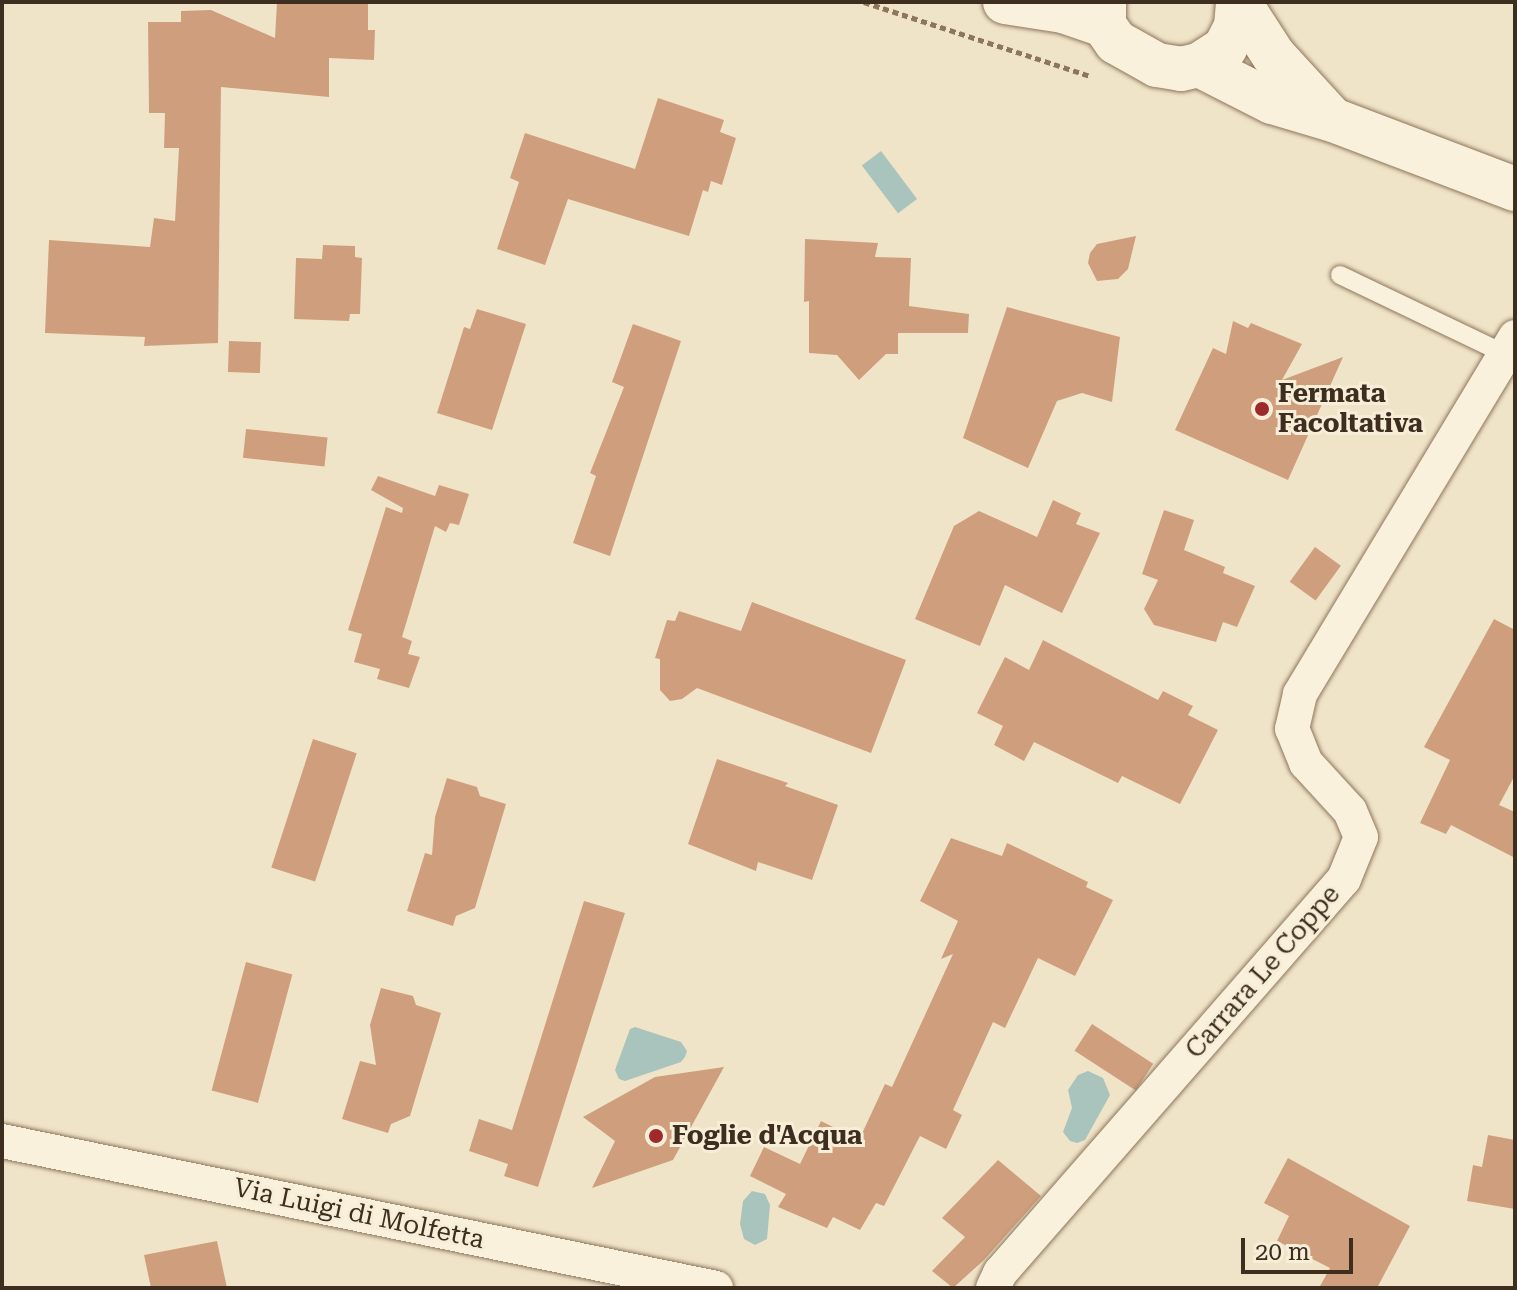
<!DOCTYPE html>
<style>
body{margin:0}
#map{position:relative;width:1517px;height:1290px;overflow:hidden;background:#f0e4c8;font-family:"Roboto Serif",serif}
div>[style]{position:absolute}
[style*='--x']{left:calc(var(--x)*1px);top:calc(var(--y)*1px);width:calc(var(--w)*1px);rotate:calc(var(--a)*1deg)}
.water>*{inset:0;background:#a9c4bc;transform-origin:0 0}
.building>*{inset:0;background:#cf9f7d;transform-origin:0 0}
.path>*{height:5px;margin-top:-2.5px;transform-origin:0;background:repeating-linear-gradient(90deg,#8d765c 0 6px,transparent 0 10px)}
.roads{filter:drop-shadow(0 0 2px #8d765c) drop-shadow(0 0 2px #8d765c)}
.lane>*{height:18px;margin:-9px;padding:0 9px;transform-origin:9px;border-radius:9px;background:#faf1dc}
.street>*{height:34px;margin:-17px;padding:0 17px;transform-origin:17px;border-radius:17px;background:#faf1dc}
.secondary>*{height:44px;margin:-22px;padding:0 22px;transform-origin:22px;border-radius:22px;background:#faf1dc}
.dots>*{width:22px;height:22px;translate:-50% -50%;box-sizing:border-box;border:4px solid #f7eed8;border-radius:50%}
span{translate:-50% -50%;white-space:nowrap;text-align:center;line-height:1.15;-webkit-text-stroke:6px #f7eed8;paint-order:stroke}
.poi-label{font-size:26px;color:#3d2e20;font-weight:700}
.left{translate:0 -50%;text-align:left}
.street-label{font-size:26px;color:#3d2e20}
.frame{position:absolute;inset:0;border:4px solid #3d2e20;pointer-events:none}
.scale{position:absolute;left:1241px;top:1238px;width:112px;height:36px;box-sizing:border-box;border:4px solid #3d2e20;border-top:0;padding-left:10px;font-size:24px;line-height:28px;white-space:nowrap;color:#3d2e20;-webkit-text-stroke:6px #f7eed8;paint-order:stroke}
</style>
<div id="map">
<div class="water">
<i style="left:881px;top:151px;width:60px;height:24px;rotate:53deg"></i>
<i style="clip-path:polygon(635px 1027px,681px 1042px,687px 1051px,685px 1057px,681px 1062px,625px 1081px,619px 1079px,615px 1070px,630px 1029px)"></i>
<i style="clip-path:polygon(1088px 1071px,1103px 1078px,1110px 1095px,1085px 1140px,1077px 1143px,1070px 1141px,1063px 1132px,1072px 1108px,1068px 1090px,1078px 1075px)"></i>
<i style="clip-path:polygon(752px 1191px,765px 1194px,770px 1205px,767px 1239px,755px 1245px,744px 1239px,740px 1224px,743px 1201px)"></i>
</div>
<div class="building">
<i style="clip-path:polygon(277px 2px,368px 2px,368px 30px,375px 30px,374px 60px,329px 58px,329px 97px,221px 87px,218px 343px,144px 346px,145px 337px,45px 333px,49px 240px,150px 247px,154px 218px,175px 221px,179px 148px,164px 148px,165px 113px,149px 113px,148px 22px,181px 22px,181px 11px,211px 10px,275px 38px)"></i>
<i style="clip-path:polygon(658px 98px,724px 120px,720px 132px,736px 138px,722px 185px,711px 181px,708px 192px,703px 190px,689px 236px,568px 199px,545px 265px,497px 249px,519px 182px,510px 178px,525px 133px,635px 169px)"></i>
<i style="clip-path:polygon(1136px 236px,1128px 269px,1118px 279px,1097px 281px,1088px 263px,1090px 253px,1097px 244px)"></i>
<i style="clip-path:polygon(805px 239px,878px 243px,875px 257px,911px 258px,909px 306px,969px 314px,968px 333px,898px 333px,898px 354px,886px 354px,859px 380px,837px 355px,809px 353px,809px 301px,804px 302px)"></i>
<i style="clip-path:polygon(323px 245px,355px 246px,355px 257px,362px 258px,360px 314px,350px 314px,349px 321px,294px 319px,296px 258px,322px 259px)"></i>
<i style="clip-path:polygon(1007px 307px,1120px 337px,1112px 402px,1082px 393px,1057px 401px,1028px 468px,963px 438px)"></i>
<i style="clip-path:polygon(477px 309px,526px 324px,492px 430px,437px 413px,464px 327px,470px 329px)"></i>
<i style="clip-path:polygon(1233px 321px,1248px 328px,1251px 323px,1302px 344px,1282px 380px,1343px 357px,1288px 480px,1175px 430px,1213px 348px,1226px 354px)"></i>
<i style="clip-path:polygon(633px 324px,681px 341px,610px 556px,573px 543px,596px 476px,590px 473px,624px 387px,612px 382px)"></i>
<i style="left:229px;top:341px;width:32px;height:31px;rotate:2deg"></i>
<i style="left:246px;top:429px;width:82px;height:29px;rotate:6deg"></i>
<i style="clip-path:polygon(378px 476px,435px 496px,439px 485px,469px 494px,459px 525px,450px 523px,446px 532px,435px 526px,402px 637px,412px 641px,408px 654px,420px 657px,409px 688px,377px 679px,380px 669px,354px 662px,362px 634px,348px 630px,386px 507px,402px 513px,403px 508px,371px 490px)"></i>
<i style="clip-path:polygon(1053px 500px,1081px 513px,1076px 524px,1100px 533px,1062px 613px,1005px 585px,980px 646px,915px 619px,954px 526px,979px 511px,1037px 537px)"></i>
<i style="clip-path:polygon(1164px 510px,1194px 520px,1184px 550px,1225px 567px,1223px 573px,1255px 586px,1237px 627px,1223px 622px,1216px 642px,1154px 625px,1144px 609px,1158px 580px,1142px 574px)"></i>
<i style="left:1315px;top:547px;width:32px;height:43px;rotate:36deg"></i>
<i style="clip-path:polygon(752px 602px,906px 660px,871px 753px,697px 688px,682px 699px,670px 701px,660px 690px,660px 659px,655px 658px,667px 620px,675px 621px,679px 611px,741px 631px)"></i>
<i style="clip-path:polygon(1494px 619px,1515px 630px,1515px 775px,1499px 805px,1515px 812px,1515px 858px,1451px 825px,1446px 834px,1420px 823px,1450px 760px,1424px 747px)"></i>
<i style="clip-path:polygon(1043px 640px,1158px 700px,1163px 691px,1193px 706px,1188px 715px,1218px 730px,1180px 804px,1122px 776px,1118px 783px,1034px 742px,1024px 761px,994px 745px,1003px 726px,977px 713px,1005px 657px,1029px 670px)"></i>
<i style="left:313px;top:739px;width:46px;height:135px;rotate:18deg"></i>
<i style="clip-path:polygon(717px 759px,788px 783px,785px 786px,838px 805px,812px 880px,758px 862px,756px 871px,688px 844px)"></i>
<i style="clip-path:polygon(447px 778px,477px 787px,480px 796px,506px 804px,475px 908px,456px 916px,453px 926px,407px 911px,425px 853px,432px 855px,435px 817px)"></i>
<i style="clip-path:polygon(951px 838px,1002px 856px,1007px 843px,1088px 882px,1086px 887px,1113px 900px,1075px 976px,1038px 958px,1005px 1028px,993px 1022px,953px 1110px,962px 1115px,946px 1149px,920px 1136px,884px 1206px,876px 1203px,860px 1230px,833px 1217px,827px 1228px,778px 1207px,786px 1194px,750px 1176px,764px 1147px,800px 1164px,821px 1121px,859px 1140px,885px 1084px,892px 1087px,953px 954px,941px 959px,958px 921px,920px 901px)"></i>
<i style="clip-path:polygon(584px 901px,625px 913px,538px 1187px,504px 1176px,508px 1164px,469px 1151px,479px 1119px,512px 1130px)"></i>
<i style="left:246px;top:962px;width:48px;height:133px;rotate:15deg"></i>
<i style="clip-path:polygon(381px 988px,413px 996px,416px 1005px,441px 1013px,410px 1116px,391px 1124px,388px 1133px,342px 1119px,360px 1061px,376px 1065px,370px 1025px)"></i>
<i style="left:1092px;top:1024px;width:73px;height:32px;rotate:33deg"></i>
<i style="clip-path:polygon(724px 1067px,673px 1160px,592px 1188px,615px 1141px,583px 1117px,655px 1077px)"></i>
<i style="clip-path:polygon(1488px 1135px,1515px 1140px,1515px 1209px,1467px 1201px,1473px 1165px,1482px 1167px)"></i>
<i style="clip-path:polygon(1288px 1158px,1410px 1226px,1377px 1288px,1319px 1288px,1330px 1268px,1277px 1241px,1289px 1216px,1264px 1203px)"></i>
<i style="clip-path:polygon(998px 1160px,1041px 1196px,984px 1260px,953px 1288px,932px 1271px,965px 1237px,942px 1218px)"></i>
<i style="clip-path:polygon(217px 1241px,227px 1288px,151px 1288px,144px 1255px)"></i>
</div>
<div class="path">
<i style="--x:864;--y:2;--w:239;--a:18.1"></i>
</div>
<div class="roads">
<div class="lane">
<i style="--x:1340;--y:275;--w:183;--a:25.6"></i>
</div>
<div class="street">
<i style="--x:2;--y:1141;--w:729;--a:11.63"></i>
<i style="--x:993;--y:1288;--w:17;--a:-65"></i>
<i style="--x:1000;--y:1273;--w:523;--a:-48.88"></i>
<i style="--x:1344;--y:879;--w:45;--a:-68"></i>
<i style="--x:1361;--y:837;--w:28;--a:-113"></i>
<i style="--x:1350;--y:811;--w:65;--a:-132.5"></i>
<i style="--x:1306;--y:763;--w:37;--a:-112"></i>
<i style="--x:1292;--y:729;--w:36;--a:-77"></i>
<i style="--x:1300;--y:694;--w:417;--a:-58.9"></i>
</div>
<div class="secondary">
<i style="--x:1005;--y:2;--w:59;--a:8.8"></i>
<i style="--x:1063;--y:11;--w:43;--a:18.9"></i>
<i style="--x:1104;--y:2;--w:23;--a:90"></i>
<i style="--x:1104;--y:25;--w:21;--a:55"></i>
<i style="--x:1116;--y:42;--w:47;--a:29.3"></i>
<i style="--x:1157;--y:65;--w:24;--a:9"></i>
<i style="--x:1181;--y:69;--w:18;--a:-13"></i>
<i style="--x:1199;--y:65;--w:31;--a:-33"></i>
<i style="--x:1225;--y:48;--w:25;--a:-63"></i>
<i style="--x:1236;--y:26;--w:24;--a:-85"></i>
<i style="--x:1239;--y:2;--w:64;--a:57.1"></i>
<i style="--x:1274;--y:56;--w:84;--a:47.4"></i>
<i style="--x:1199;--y:65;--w:82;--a:26.9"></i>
<i style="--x:1272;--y:102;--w:64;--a:16.4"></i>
<i style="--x:1333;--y:120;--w:195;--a:20.8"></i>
</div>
</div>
<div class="dots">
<i style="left:1262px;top:409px;background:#9e2a2b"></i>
<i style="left:656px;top:1136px;background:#9e2a2b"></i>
</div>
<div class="poi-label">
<span class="left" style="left:1278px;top:409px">Fermata<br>Facoltativa</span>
<span class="left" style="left:672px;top:1136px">Foglie d'Acqua</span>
</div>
<div class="street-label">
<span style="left:1263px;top:972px;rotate:-49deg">Carrara Le Coppe</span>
<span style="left:359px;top:1214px;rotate:12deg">Via Luigi di Molfetta</span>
</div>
<div class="frame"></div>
<div class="scale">20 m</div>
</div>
